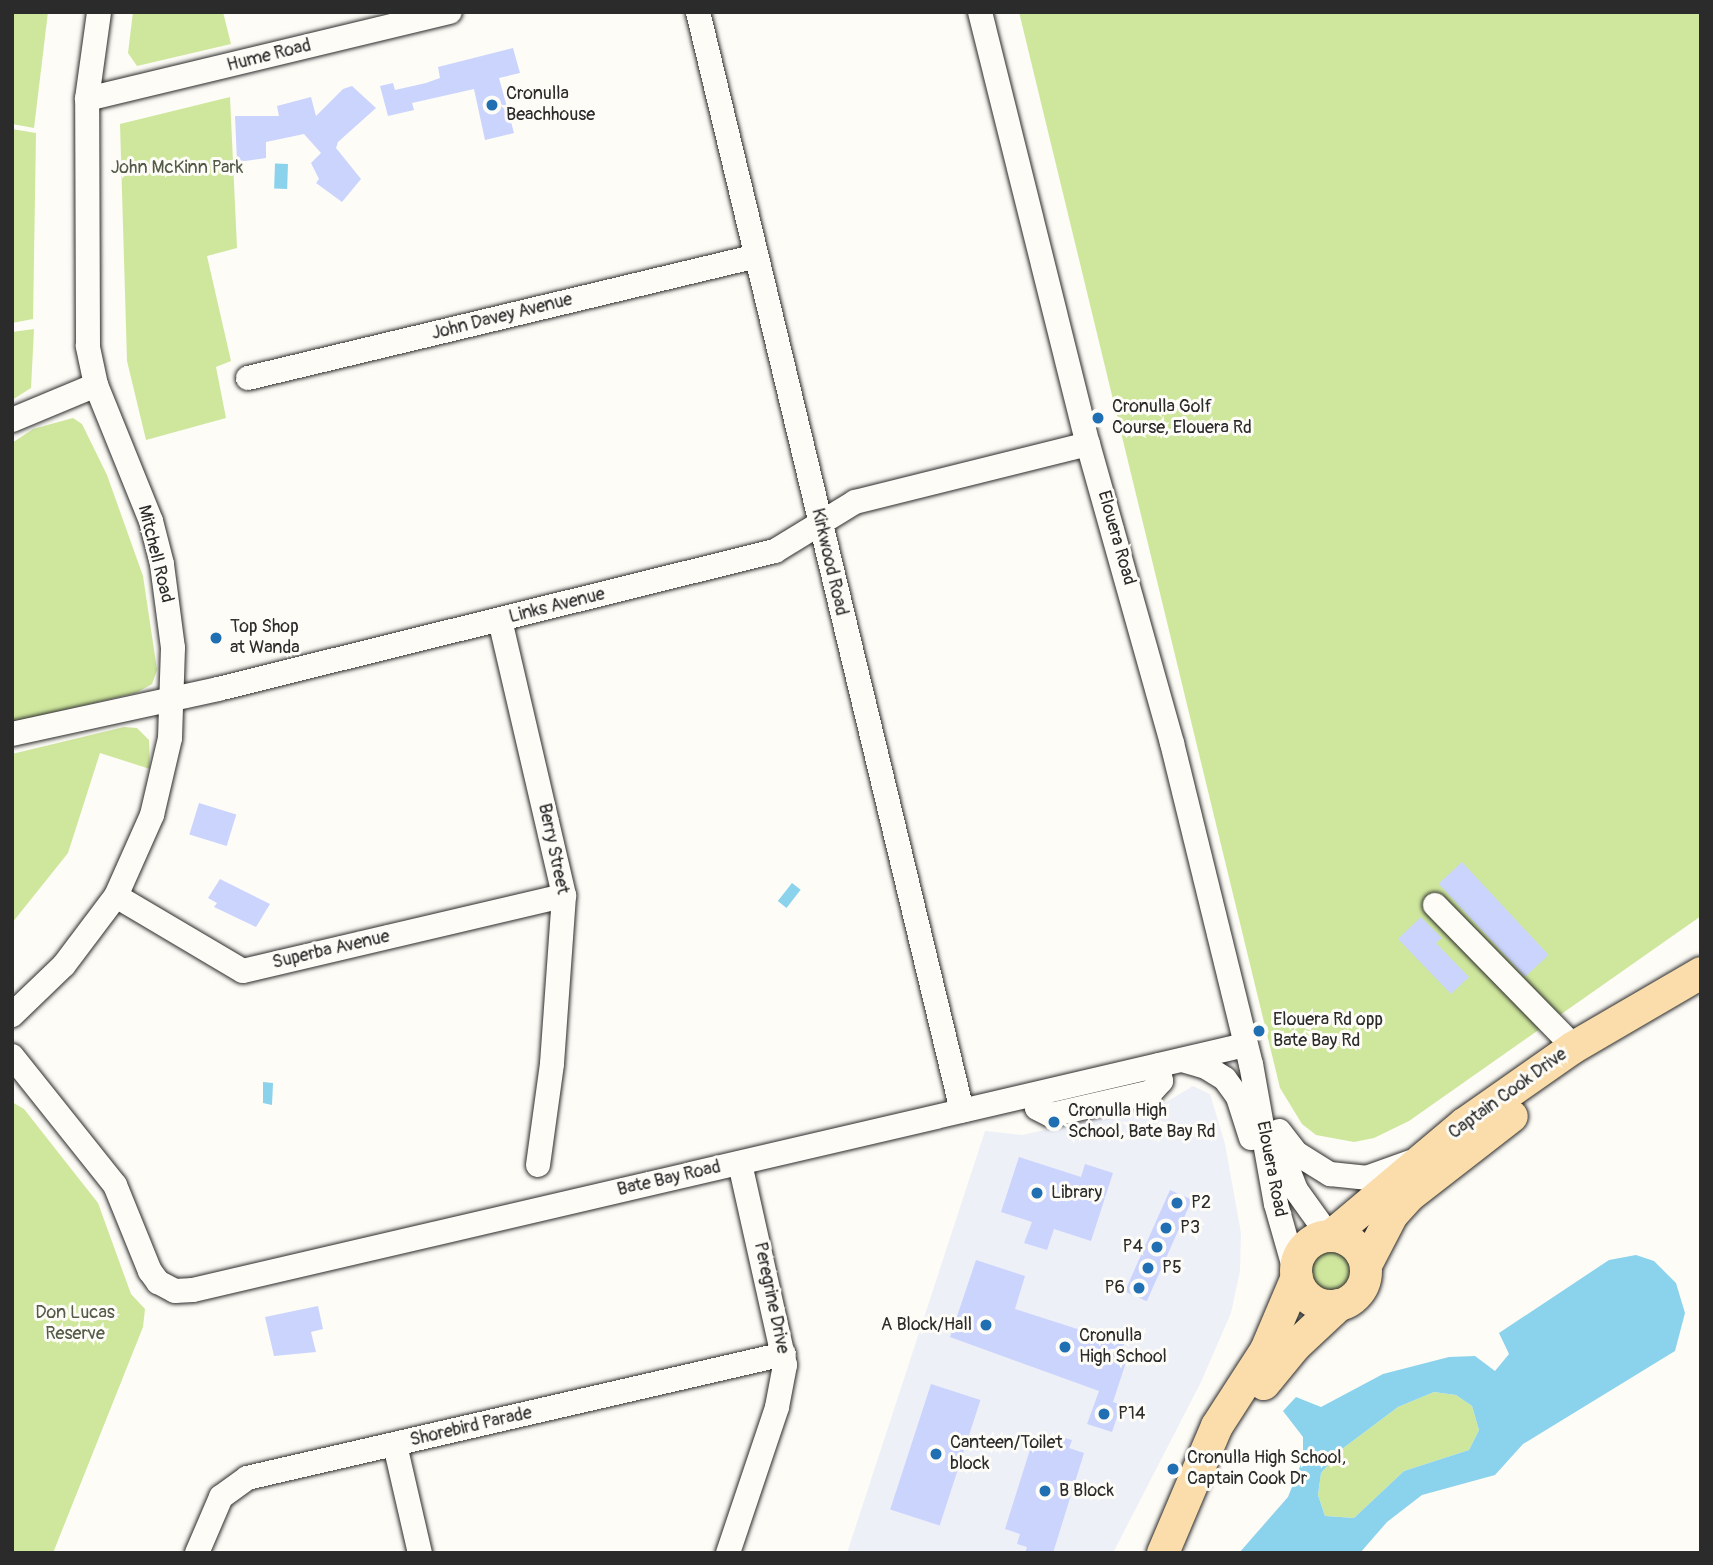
<!DOCTYPE html>
<style>
body{margin:0}
#map{position:relative;width:1713px;height:1565px;overflow:hidden;background:#fdfcf7;font-family:Pangolin,sans-serif}
div>[style]{position:absolute}
[style*='--x']{left:calc(var(--x)*1px);top:calc(var(--y)*1px);width:calc(var(--w)*1px);rotate:calc(var(--a)*1deg)}
.built>*{inset:0;background:#eef0f8}
.green>*{inset:0;background:#cfe79d}
.round{border-radius:50%}
.water>*{inset:0;background:#8bd2ec;transform-origin:0 0}
.building>*{inset:0;background:#cbd4fc;transform-origin:0 0}
.roads{filter:drop-shadow(0 0 2px #2b2b2b) drop-shadow(0 0 2px #2b2b2b)}
.minor>*{height:24px;margin:-12px;padding:0 12px;transform-origin:12px;border-radius:12px;background:#fdfcf7}
.major>*{height:32px;margin:-16px;padding:0 16px;transform-origin:16px;border-radius:16px;background:#faddab}
.major>.ring{margin:-16px;padding:0;box-sizing:content-box;background:none;border:32px solid #faddab;border-radius:50%}
.dots>*{width:19px;height:19px;translate:-50% -50%;box-sizing:border-box;border:4px solid #fdfcf7;border-radius:50%}
span{translate:-50% -50%;white-space:nowrap;text-align:center;line-height:1.15;-webkit-text-stroke:6px #fdfcf7;paint-order:stroke}
.street-label{font-size:18px;color:#2b2b2b}
.poi-label{font-size:18px;color:#2b2b2b}
.left{translate:0 -50%;text-align:left}
.right{translate:-100% -50%;text-align:right}
.park-label{font-size:18px;color:#545a48}
.frame{position:absolute;inset:0;border:14px solid #2b2b2b;pointer-events:none}
</style>
<div id="map">
<div class="built">
<i style="clip-path:polygon(1193px 1086px,1210px 1094px,1225px 1144px,1241px 1233px,1240px 1271px,1231px 1313px,1201px 1382px,1113px 1553px,847px 1553px,985px 1131px,1022px 1135px,1163px 1104px)"></i>
</div>
<div class="green">
<i style="clip-path:polygon(12px 12px,48px 12px,34px 128px,12px 124px)"></i>
<i style="clip-path:polygon(133px 12px,223px 12px,231px 44px,137px 66px,128px 53px)"></i>
<i style="clip-path:polygon(1019px 12px,1701px 12px,1701px 916px,1409px 1121px,1374px 1138px,1354px 1142px,1316px 1135px,1302px 1124px,1280px 1088px)"></i>
<i style="clip-path:polygon(230px 97px,237px 248px,207px 256px,231px 361px,216px 367px,226px 418px,146px 440px,127px 361px,120px 124px)"></i>
<i style="clip-path:polygon(12px 129px,36px 133px,33px 319px,12px 323px)"></i>
<i style="clip-path:polygon(34px 329px,31px 388px,12px 400px,12px 332px)"></i>
<i style="clip-path:polygon(73px 418px,82px 424px,107px 475px,143px 576px,157px 670px,152px 684px,136px 693px,12px 722px,12px 443px,33px 429px)"></i>
<i style="clip-path:polygon(124px 727px,137px 728px,149px 740px,150px 769px,100px 753px,68px 853px,12px 923px,12px 754px)"></i>
<i style="clip-path:polygon(12px 1102px,24px 1109px,98px 1203px,131px 1294px,145px 1309px,143px 1327px,53px 1553px,12px 1553px)"></i>
<i class="round" style="left:1306px;top:1248px;width:50px;height:50px"></i>
<i style="clip-path:polygon(1434px 1392px,1456px 1395px,1472px 1406px,1479px 1430px,1469px 1450px,1404px 1471px,1354px 1518px,1325px 1516px,1318px 1495px,1321px 1473px,1342px 1449px,1398px 1407px)"></i>
</div>
<div class="water">
<i style="left:288px;top:164px;width:25px;height:13px;rotate:92deg"></i>
<i style="left:792px;top:883px;width:11px;height:23px;rotate:38deg"></i>
<i style="clip-path:polygon(263px 1082px,273px 1083px,272px 1105px,263px 1103px)"></i>
<i style="clip-path:polygon(evenodd,1636px 1255px,1654px 1261px,1676px 1283px,1685px 1313px,1675px 1351px,1523px 1444px,1495px 1475px,1422px 1495px,1387px 1522px,1360px 1553px,1239px 1553px,1288px 1497px,1303px 1459px,1303px 1437px,1283px 1411px,1296px 1397px,1321px 1407px,1383px 1374px,1449px 1357px,1475px 1356px,1495px 1371px,1509px 1354px,1499px 1333px,1609px 1260px,1636px 1255px,1434px 1392px,1456px 1395px,1472px 1406px,1479px 1430px,1469px 1450px,1404px 1471px,1354px 1518px,1325px 1516px,1318px 1495px,1321px 1473px,1342px 1449px,1398px 1407px,1434px 1392px)"></i>
</div>
<div class="building">
<i style="clip-path:polygon(513px 48px,520px 73px,499px 78px,514px 133px,485px 140px,474px 89px,412px 103px,414px 110px,388px 116px,380px 86px,393px 83px,395px 90px,426px 83px,440px 78px,438px 67px)"></i>
<i style="clip-path:polygon(352px 86px,376px 108px,338px 142px,336px 148px,361px 179px,342px 202px,316px 183px,319px 179px,311px 163px,321px 153px,304px 134px,266px 142px,266px 158px,237px 162px,235px 116px,279px 116px,277px 106px,311px 97px,316px 116px,343px 89px)"></i>
<i style="left:199px;top:803px;width:39px;height:33px;rotate:17deg"></i>
<i style="left:1462px;top:862px;width:127px;height:32px;rotate:47deg"></i>
<i style="clip-path:polygon(220px 879px,270px 904px,256px 927px,214px 907px,217px 903px,208px 898px)"></i>
<i style="clip-path:polygon(1421px 917px,1442px 938px,1436px 943px,1469px 977px,1451px 994px,1398px 939px)"></i>
<i style="clip-path:polygon(1019px 1157px,1081px 1177px,1085px 1164px,1113px 1173px,1091px 1241px,1054px 1229px,1047px 1250px,1024px 1243px,1032px 1222px,1001px 1212px)"></i>
<i style="left:1170px;top:1190px;width:24px;height:111px;rotate:24deg"></i>
<i style="clip-path:polygon(976px 1260px,1025px 1276px,1015px 1309px,1124px 1344px,1119px 1360px,1126px 1362px,1113px 1402px,1121px 1405px,1112px 1432px,1087px 1424px,1099px 1391px,950px 1337px)"></i>
<i style="clip-path:polygon(318px 1306px,323px 1329px,311px 1332px,316px 1352px,274px 1356px,265px 1317px)"></i>
<i style="left:931px;top:1384px;width:52px;height:132px;rotate:18deg"></i>
<i style="clip-path:polygon(1054px 1435px,1072px 1440px,1069px 1448px,1084px 1453px,1053px 1553px,1025px 1553px,1027px 1547px,1017px 1544px,1020px 1534px,1005px 1529px,1034px 1437px,1052px 1443px)"></i>
</div>
<div class="roads">
<div class="minor">
<i style="--x:698;--y:12;--w:1130;--a:76.49"></i>
<i style="--x:980;--y:12;--w:445;--a:76"></i>
<i style="--x:1088;--y:444;--w:311;--a:74.3"></i>
<i style="--x:1172;--y:743;--w:331;--a:76.2"></i>
<i style="--x:1251;--y:1064;--w:142;--a:79.9"></i>
<i style="--x:1276;--y:1204;--w:73;--a:74.1"></i>
<i style="--x:87;--y:99;--w:373;--a:-13.5"></i>
<i style="--x:248;--y:378;--w:523;--a:-13.48"></i>
<i style="--x:12;--y:420;--w:91;--a:-22.6"></i>
<i style="--x:500;--y:620;--w:283;--a:76.9"></i>
<i style="--x:564;--y:896;--w:168;--a:94.1"></i>
<i style="--x:552;--y:1064;--w:102;--a:97.9"></i>
<i style="--x:12;--y:734;--w:211;--a:-12.3"></i>
<i style="--x:218;--y:689;--w:574;--a:-13.92"></i>
<i style="--x:775;--y:551;--w:94;--a:-31.5"></i>
<i style="--x:855;--y:502;--w:240;--a:-14"></i>
<i style="--x:116;--y:896;--w:147;--a:30.6"></i>
<i style="--x:243;--y:971;--w:330;--a:-13.2"></i>
<i style="--x:1435;--y:905;--w:199;--a:45.6"></i>
<i style="--x:12;--y:1015;--w:72;--a:-43.9"></i>
<i style="--x:64;--y:965;--w:86;--a:-53"></i>
<i style="--x:116;--y:896;--w:89;--a:-66"></i>
<i style="--x:152;--y:815;--w:79;--a:-76.8"></i>
<i style="--x:170;--y:738;--w:90;--a:-88.1"></i>
<i style="--x:173;--y:648;--w:85;--a:-97.5"></i>
<i style="--x:162;--y:564;--w:44;--a:-104.3"></i>
<i style="--x:151;--y:521;--w:147;--a:-112"></i>
<i style="--x:96;--y:385;--w:40;--a:-102"></i>
<i style="--x:88;--y:346;--w:247;--a:-90.2"></i>
<i style="--x:87;--y:99;--w:88;--a:-82.1"></i>
<i style="--x:12;--y:1056;--w:165;--a:51.4"></i>
<i style="--x:115;--y:1185;--w:93;--a:67.9"></i>
<i style="--x:150;--y:1271;--w:14;--a:54"></i>
<i style="--x:158;--y:1282;--w:19;--a:28"></i>
<i style="--x:175;--y:1291;--w:18;--a:-3"></i>
<i style="--x:193;--y:1290;--w:1080;--a:-13.11"></i>
<i style="--x:1182;--y:1060;--w:25;--a:16"></i>
<i style="--x:1206;--y:1067;--w:22;--a:32"></i>
<i style="--x:1225;--y:1079;--w:22;--a:54"></i>
<i style="--x:1238;--y:1097;--w:43;--a:72.4"></i>
<i style="--x:1034;--y:1095;--w:13;--a:77"></i>
<i style="--x:1037;--y:1108;--w:16;--a:27"></i>
<i style="--x:1051;--y:1115;--w:103;--a:-13"></i>
<i style="--x:1151;--y:1092;--w:15;--a:-48"></i>
<i style="--x:1161;--y:1081;--w:16;--a:-101"></i>
<i style="--x:1279;--y:1131;--w:28;--a:52"></i>
<i style="--x:1296;--y:1153;--w:40;--a:32"></i>
<i style="--x:1330;--y:1174;--w:36;--a:6"></i>
<i style="--x:1366;--y:1178;--w:48;--a:-19.6"></i>
<i style="--x:1278;--y:1144;--w:49;--a:68.6"></i>
<i style="--x:1296;--y:1190;--w:57;--a:54.3"></i>
<i style="--x:395;--y:1445;--w:111;--a:77"></i>
<i style="--x:197;--y:1553;--w:61;--a:-66.8"></i>
<i style="--x:221;--y:1497;--w:32;--a:-36"></i>
<i style="--x:247;--y:1478;--w:551;--a:-13"></i>
<i style="--x:728;--y:1553;--w:154;--a:-71.4"></i>
<i style="--x:777;--y:1407;--w:43;--a:-79.2"></i>
<i style="--x:785;--y:1365;--w:207;--a:-102.6"></i>
</div>
<div class="major">
<i style="--x:1331;--y:1236;--w:174;--a:-40.1"></i>
<i style="--x:1464;--y:1124;--w:134;--a:-35"></i>
<i style="--x:1574;--y:1047;--w:147;--a:-30.2"></i>
<i class="ring" style="left:1296px;top:1236px;width:38px;height:38px"></i>
<i style="--x:1366;--y:1265;--w:56;--a:-62.5"></i>
<i style="--x:1392;--y:1215;--w:25;--a:-48"></i>
<i style="--x:1409;--y:1196;--w:130;--a:-37.8"></i>
<i style="--x:1264;--y:1384;--w:49;--a:-50.8"></i>
<i style="--x:1295;--y:1346;--w:60;--a:-43"></i>
<i style="--x:1163;--y:1553;--w:138;--a:-67"></i>
<i style="--x:1217;--y:1426;--w:90;--a:-57.2"></i>
<i style="--x:1266;--y:1350;--w:79;--a:-67"></i>
</div>
</div>
<div class="dots">
<i style="left:492px;top:105px;background:#1f6fb2"></i>
<i style="left:1098px;top:418px;background:#1f6fb2"></i>
<i style="left:216px;top:638px;background:#1f6fb2"></i>
<i style="left:1259px;top:1031px;background:#1f6fb2"></i>
<i style="left:1054px;top:1122px;background:#1f6fb2"></i>
<i style="left:1037px;top:1193px;background:#1f6fb2"></i>
<i style="left:1177px;top:1203px;background:#1f6fb2"></i>
<i style="left:1166px;top:1228px;background:#1f6fb2"></i>
<i style="left:1157px;top:1247px;background:#1f6fb2"></i>
<i style="left:1148px;top:1268px;background:#1f6fb2"></i>
<i style="left:1139px;top:1288px;background:#1f6fb2"></i>
<i style="left:986px;top:1325px;background:#1f6fb2"></i>
<i style="left:1065px;top:1347px;background:#1f6fb2"></i>
<i style="left:1104px;top:1414px;background:#1f6fb2"></i>
<i style="left:936px;top:1454px;background:#1f6fb2"></i>
<i style="left:1173px;top:1469px;background:#1f6fb2"></i>
<i style="left:1045px;top:1491px;background:#1f6fb2"></i>
</div>
<div class="street-label">
<span style="left:269px;top:56px;rotate:-14deg">Hume Road</span>
<span style="left:502px;top:317px;rotate:-14deg">John Davey Avenue</span>
<span style="left:1116px;top:538px;rotate:74deg">Elouera Road</span>
<span style="left:155px;top:554px;rotate:76deg">Mitchell Road</span>
<span style="left:829px;top:562px;rotate:77deg">Kirkwood Road</span>
<span style="left:557px;top:606px;rotate:-14deg">Links Avenue</span>
<span style="left:553px;top:849px;rotate:78deg">Berry Street</span>
<span style="left:331px;top:950px;rotate:-13deg">Superba Avenue</span>
<span style="left:1508px;top:1094px;rotate:-36deg">Captain Cook Drive</span>
<span style="left:1271px;top:1169px;rotate:79deg">Elouera Road</span>
<span style="left:669px;top:1179px;rotate:-13deg">Bate Bay Road</span>
<span style="left:771px;top:1298px;rotate:78deg">Peregrine Drive</span>
<span style="left:471px;top:1427px;rotate:-13deg">Shorebird Parade</span>
</div>
<div class="poi-label">
<span class="left" style="left:506px;top:105px">Cronulla<br>Beachhouse</span>
<span class="left" style="left:1112px;top:418px">Cronulla Golf<br>Course, Elouera Rd</span>
<span class="left" style="left:230px;top:638px">Top Shop<br>at Wanda</span>
<span class="left" style="left:1273px;top:1031px">Elouera Rd opp<br>Bate Bay Rd</span>
<span class="left" style="left:1068px;top:1122px">Cronulla High<br>School, Bate Bay Rd</span>
<span class="left" style="left:1051px;top:1193px">Library</span>
<span class="left" style="left:1191px;top:1203px">P2</span>
<span class="left" style="left:1180px;top:1228px">P3</span>
<span class="right" style="left:1143px;top:1247px">P4</span>
<span class="left" style="left:1162px;top:1268px">P5</span>
<span class="right" style="left:1125px;top:1288px">P6</span>
<span class="right" style="left:972px;top:1325px">A Block/Hall</span>
<span class="left" style="left:1079px;top:1347px">Cronulla<br>High School</span>
<span class="left" style="left:1118px;top:1414px">P14</span>
<span class="left" style="left:950px;top:1454px">Canteen/Toilet<br>block</span>
<span class="left" style="left:1187px;top:1469px">Cronulla High School,<br>Captain Cook Dr</span>
<span class="left" style="left:1059px;top:1491px">B Block</span>
</div>
<div class="park-label">
<span style="left:177px;top:168px">John McKinn Park</span>
<span style="left:75px;top:1324px">Don Lucas<br>Reserve</span>
</div>
<div class="frame"></div>
</div>
